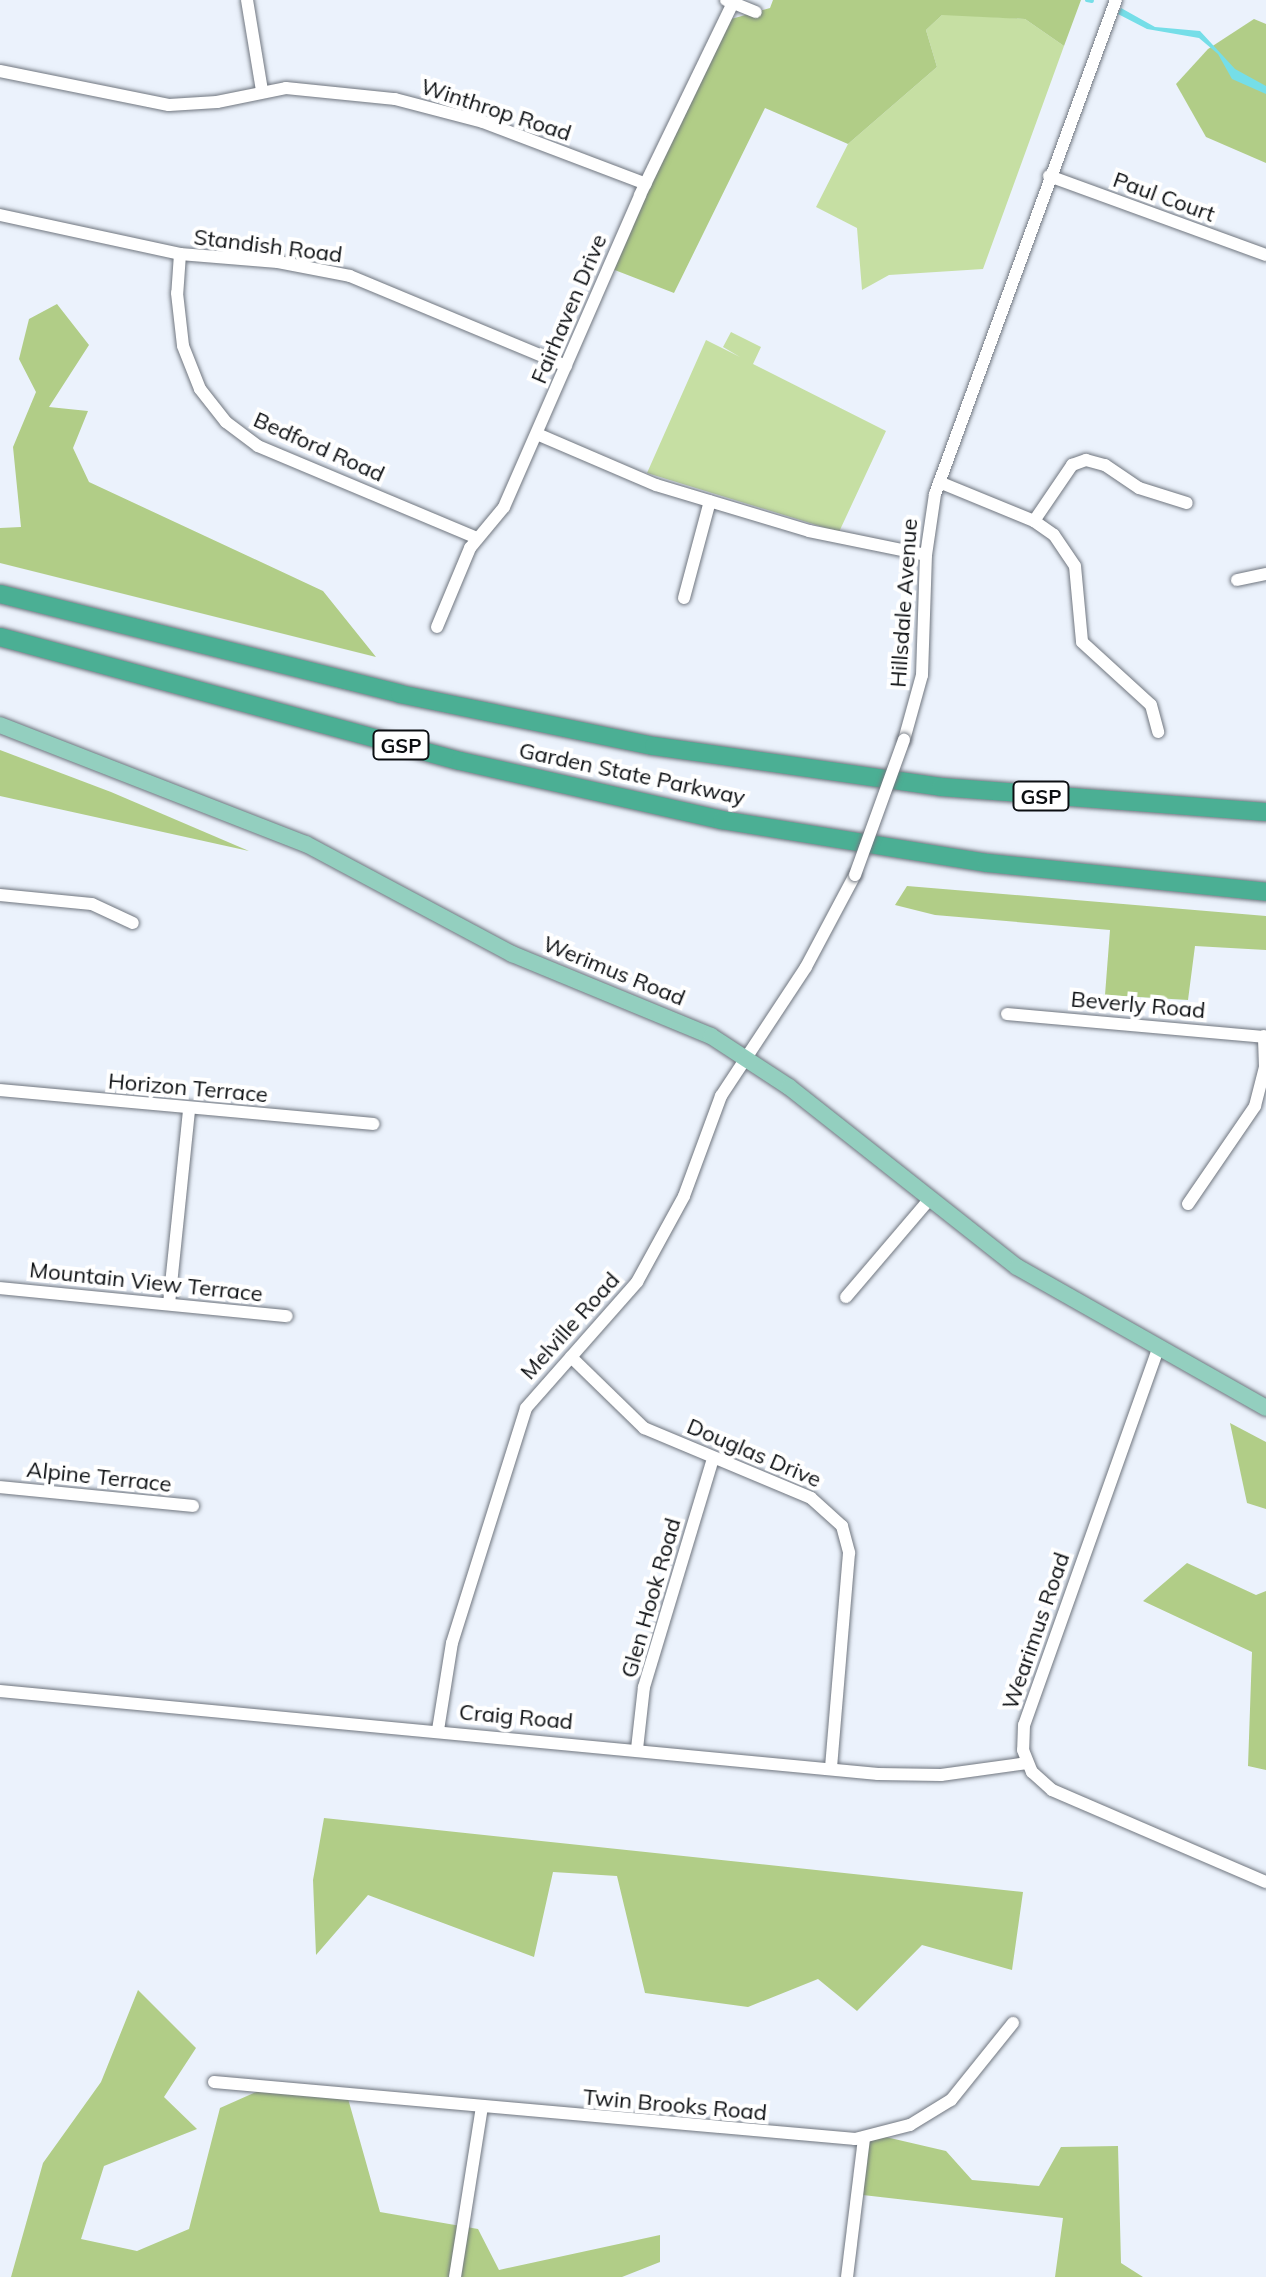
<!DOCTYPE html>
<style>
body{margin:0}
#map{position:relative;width:1266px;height:2277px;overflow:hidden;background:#ebf2fc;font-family:Mulish,sans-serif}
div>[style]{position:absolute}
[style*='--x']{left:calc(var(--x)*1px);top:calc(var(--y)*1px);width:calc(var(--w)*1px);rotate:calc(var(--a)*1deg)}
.green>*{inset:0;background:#c6dfa3}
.forest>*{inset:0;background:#b1cd87}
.water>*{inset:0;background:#75dee8}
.stream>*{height:4px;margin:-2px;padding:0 2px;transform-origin:2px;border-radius:2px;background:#75dee8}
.roads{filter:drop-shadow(0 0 2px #70767f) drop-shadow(0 0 2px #70767f)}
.minor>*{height:12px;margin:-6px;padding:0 6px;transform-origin:6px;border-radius:6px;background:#fff}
.major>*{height:16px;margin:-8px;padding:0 8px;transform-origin:8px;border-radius:8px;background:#93cfbf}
.highway>*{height:18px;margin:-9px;padding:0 9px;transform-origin:9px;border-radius:9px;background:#4baf94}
.bridges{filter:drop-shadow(0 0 2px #70767f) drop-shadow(0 0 2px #70767f)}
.minor-bridge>*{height:12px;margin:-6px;padding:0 6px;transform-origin:6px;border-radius:6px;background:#fff}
span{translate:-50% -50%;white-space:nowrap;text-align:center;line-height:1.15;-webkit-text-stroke:8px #fff;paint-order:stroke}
.shield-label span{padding:2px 6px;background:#fff;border:2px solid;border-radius:6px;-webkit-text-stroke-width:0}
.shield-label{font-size:20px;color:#0c0f12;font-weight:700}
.street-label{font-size:22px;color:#0c0f12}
</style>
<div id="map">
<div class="green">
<i style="clip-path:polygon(943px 14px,1025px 19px,1064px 46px,983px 269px,889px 275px,862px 290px,857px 228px,816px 207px,848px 144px,937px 67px,926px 30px)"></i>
<i style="clip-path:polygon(731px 332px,761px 347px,753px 364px,886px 431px,839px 532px,647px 473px,706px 340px,740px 357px,723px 347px)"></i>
</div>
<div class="forest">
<i style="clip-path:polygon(773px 0,1081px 0,1064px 46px,1025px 19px,942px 15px,926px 30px,937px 67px,848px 144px,765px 108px,674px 293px,607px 267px,717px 23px,770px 8px)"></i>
<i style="clip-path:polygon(1254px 19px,1266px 24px,1266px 163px,1206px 137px,1176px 84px,1208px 49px)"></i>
<i style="clip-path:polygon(57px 304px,89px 345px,49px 407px,88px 411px,73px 448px,89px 482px,323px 591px,376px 657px,0 563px,0 528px,21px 527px,13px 447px,36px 392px,19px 359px,29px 319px)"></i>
<i style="clip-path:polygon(0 750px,111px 792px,249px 851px,0 796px)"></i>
<i style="clip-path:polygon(907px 886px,1266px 916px,1266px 950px,1195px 946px,1188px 1000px,1105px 995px,1110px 930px,935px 915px,895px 905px)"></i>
<i style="clip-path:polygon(1230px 1423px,1266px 1442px,1266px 1509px,1247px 1503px)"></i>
<i style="clip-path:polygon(1187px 1563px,1256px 1595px,1266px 1591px,1266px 1770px,1248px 1766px,1252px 1652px,1143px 1601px)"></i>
<i style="clip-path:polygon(324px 1818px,1023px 1892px,1012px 1970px,922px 1945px,857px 2011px,818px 1979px,748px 2007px,645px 1993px,617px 1876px,553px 1872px,534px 1957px,368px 1895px,316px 1955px,313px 1880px)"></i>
<i style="clip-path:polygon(138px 1990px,196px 2048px,164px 2097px,197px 2129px,104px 2166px,81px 2239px,137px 2251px,189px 2229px,220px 2108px,263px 2089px,347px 2095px,380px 2212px,478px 2229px,499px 2270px,660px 2235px,660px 2262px,622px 2277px,11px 2277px,43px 2163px,101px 2082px)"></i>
<i style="clip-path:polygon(860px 2131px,946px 2151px,972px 2180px,1039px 2186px,1061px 2147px,1118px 2146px,1121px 2263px,1143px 2277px,1055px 2277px,1063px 2218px,854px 2194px)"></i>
</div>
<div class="water">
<i style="clip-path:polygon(1121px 8px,1155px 27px,1200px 31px,1235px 69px,1266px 86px,1266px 94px,1232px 79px,1218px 54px,1199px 38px,1147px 29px,1118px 14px)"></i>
</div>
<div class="stream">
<i style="--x:1087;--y:0;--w:5;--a:11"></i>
</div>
<div class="roads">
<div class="minor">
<i style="--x:247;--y:0;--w:92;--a:80.6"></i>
<i style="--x:726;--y:0;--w:32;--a:22"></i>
<i style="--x:0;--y:71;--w:172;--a:11.4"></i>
<i style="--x:169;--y:105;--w:48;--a:-3.6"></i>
<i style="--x:217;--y:102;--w:70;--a:-11.5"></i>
<i style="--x:286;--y:88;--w:110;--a:5.8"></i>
<i style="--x:395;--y:99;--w:91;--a:14.6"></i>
<i style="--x:483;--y:122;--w:174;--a:20.8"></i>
<i style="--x:1049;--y:176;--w:231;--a:20"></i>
<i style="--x:0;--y:215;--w:184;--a:12.2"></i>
<i style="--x:180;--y:254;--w:98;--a:4.7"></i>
<i style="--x:278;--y:262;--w:73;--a:11"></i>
<i style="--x:350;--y:276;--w:234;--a:22.6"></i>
<i style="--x:180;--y:254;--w:39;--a:94"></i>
<i style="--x:177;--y:293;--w:53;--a:83.5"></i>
<i style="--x:183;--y:346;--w:46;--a:68.4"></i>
<i style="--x:200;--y:389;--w:42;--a:51.8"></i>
<i style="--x:226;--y:422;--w:40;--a:37"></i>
<i style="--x:258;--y:446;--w:238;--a:22.8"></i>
<i style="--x:537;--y:434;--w:129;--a:23.2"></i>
<i style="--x:656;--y:485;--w:160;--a:16.7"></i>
<i style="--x:809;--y:531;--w:119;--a:11.6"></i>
<i style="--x:939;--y:482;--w:103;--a:22.3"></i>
<i style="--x:1034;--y:521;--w:24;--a:35"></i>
<i style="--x:1054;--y:535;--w:37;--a:56"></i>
<i style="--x:1075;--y:566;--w:76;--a:84.7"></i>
<i style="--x:1082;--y:642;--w:93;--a:42.4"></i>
<i style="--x:1151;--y:705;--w:28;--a:75"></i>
<i style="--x:1034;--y:521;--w:68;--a:-55.8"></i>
<i style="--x:1072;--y:465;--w:15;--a:-20"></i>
<i style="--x:1086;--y:460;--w:20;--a:15"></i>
<i style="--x:1105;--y:465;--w:41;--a:34.1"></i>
<i style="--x:1139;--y:488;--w:50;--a:17.4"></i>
<i style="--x:1237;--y:580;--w:30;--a:-12"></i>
<i style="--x:684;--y:598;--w:100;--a:-75"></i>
<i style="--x:437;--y:627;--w:86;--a:-67.3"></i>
<i style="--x:470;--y:548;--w:53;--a:-50.3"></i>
<i style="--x:504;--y:507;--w:340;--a:-66.4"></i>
<i style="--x:640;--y:195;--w:213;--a:-64.2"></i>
<i style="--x:904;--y:740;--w:67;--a:-74.5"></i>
<i style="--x:922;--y:675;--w:120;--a:-88.1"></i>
<i style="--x:926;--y:555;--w:62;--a:-81.6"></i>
<i style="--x:935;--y:494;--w:526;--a:-69.88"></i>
<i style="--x:0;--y:895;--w:92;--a:5.6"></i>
<i style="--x:92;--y:904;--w:45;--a:24.9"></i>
<i style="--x:1007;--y:1014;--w:260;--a:5.1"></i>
<i style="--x:0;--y:1090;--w:375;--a:5.2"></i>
<i style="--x:1188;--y:1204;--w:119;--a:-55.6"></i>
<i style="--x:1255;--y:1106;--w:40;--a:-75.6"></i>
<i style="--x:1265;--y:1067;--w:31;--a:-92"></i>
<i style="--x:0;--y:1288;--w:288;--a:5.6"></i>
<i style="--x:846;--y:1297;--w:126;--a:-49.5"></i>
<i style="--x:169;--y:1304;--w:196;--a:-84.1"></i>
<i style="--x:1158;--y:1349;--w:399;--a:109.6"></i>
<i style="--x:1024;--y:1725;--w:25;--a:92"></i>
<i style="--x:1023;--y:1750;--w:24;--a:68"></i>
<i style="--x:1032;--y:1772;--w:27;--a:42"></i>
<i style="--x:1052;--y:1790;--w:233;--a:23.3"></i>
<i style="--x:571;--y:1357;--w:102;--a:44.2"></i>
<i style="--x:644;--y:1428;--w:181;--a:22.7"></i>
<i style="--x:811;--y:1498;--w:42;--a:42.1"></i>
<i style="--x:842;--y:1526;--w:28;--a:75"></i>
<i style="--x:849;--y:1553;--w:216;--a:94.8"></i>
<i style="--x:0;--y:1487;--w:194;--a:5.6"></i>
<i style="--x:0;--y:1691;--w:882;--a:5.4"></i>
<i style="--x:878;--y:1774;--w:63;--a:0.9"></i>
<i style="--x:941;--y:1775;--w:87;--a:-7.9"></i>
<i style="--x:438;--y:1730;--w:88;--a:-80.9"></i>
<i style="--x:452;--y:1643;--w:246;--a:-72.5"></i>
<i style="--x:526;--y:1408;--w:168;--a:-48.6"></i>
<i style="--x:637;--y:1282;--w:98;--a:-61.3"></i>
<i style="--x:684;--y:1196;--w:107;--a:-69.7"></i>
<i style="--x:721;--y:1096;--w:154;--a:-56.6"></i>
<i style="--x:806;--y:967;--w:104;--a:-62"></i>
<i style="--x:637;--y:1749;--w:62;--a:-83.6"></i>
<i style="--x:644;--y:1687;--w:238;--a:-73.2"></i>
<i style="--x:214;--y:2082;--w:644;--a:5.08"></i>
<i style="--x:855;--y:2139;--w:57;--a:-14.3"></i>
<i style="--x:910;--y:2125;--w:48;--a:-31.4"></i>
<i style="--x:951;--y:2100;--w:99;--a:-51.2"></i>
<i style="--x:455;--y:2277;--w:172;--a:-81"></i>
<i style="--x:847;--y:2277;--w:140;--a:-83"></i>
</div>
<div class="major">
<i style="--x:0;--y:725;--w:328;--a:21.3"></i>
<i style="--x:306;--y:844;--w:234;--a:28.1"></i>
<i style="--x:512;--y:954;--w:215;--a:22.4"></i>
<i style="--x:711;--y:1036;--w:93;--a:33.2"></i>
<i style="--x:789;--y:1087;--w:290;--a:38.3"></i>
<i style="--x:1017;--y:1267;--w:286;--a:29.5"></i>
</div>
<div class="highway">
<i style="--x:0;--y:594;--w:412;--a:14"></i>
<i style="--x:400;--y:694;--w:259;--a:11.6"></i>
<i style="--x:654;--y:746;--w:290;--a:8.1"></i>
<i style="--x:941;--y:787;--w:326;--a:4.4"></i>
<i style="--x:0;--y:637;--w:476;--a:15.1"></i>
<i style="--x:460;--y:761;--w:269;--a:12.7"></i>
<i style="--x:722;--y:820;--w:268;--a:9.2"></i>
<i style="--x:987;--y:863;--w:281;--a:5.9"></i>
</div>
</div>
<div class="bridges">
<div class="minor-bridge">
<i style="--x:855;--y:875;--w:144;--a:-70.1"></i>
</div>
</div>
<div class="shield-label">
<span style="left:401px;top:745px">GSP</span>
<span style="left:1041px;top:796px">GSP</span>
</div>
<div class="street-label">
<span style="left:496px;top:110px;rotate:18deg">Winthrop Road</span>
<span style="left:1164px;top:197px;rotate:20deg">Paul Court</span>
<span style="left:268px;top:246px;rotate:7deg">Standish Road</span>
<span style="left:569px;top:309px;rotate:-67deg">Fairhaven Drive</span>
<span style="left:319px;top:447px;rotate:24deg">Bedford Road</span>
<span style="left:904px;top:603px;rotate:-86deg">Hillsdale Avenue</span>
<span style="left:632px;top:774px;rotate:12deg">Garden State Parkway</span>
<span style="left:614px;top:971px;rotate:22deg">Werimus Road</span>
<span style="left:1138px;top:1005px;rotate:5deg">Beverly Road</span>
<span style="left:188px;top:1088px;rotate:5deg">Horizon Terrace</span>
<span style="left:146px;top:1282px;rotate:6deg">Mountain View Terrace</span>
<span style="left:570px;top:1326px;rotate:-48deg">Melville Road</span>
<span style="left:754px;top:1453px;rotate:23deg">Douglas Drive</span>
<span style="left:99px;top:1477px;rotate:6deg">Alpine Terrace</span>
<span style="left:651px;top:1598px;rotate:-74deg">Glen Hook Road</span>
<span style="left:1036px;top:1631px;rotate:-71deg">Wearimus Road</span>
<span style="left:516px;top:1717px;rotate:5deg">Craig Road</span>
<span style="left:675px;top:2105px;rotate:5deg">Twin Brooks Road</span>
</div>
</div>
